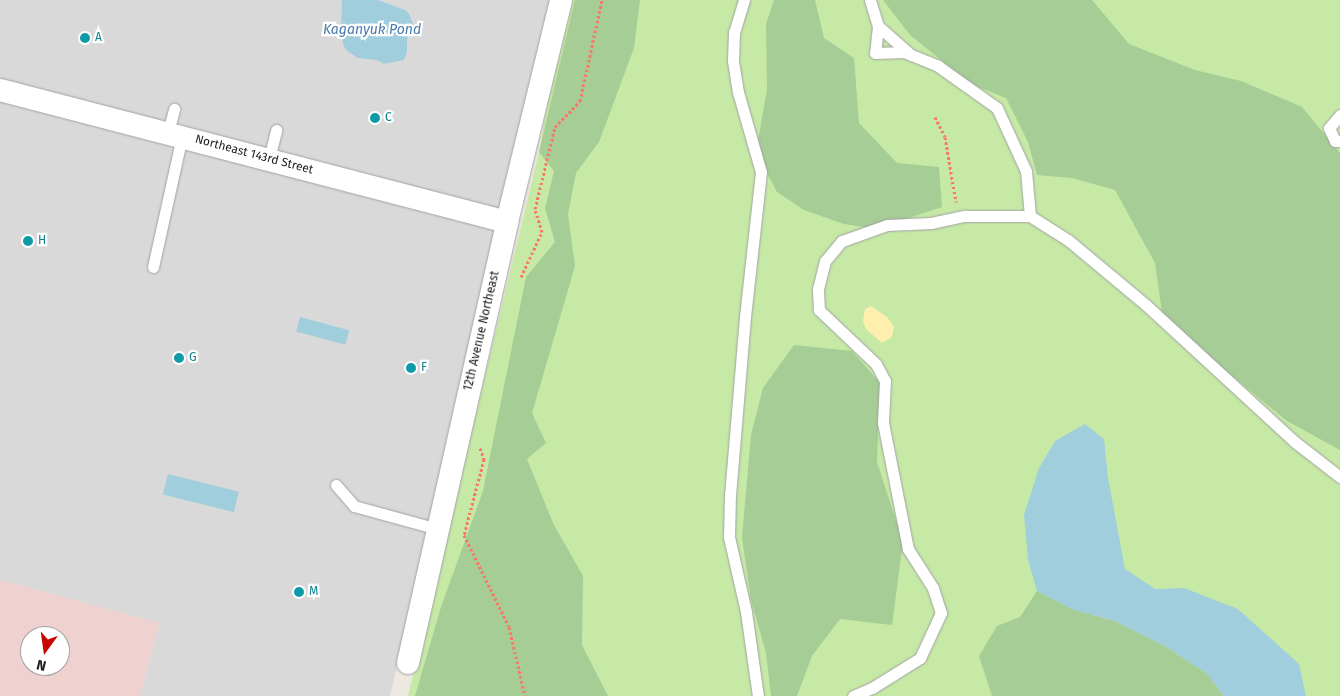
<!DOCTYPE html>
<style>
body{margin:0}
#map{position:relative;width:1340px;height:696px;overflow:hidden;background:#ede9e1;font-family:"Fira Sans",sans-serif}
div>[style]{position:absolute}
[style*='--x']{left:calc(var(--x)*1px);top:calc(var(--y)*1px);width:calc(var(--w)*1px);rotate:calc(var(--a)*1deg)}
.residential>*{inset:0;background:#dad9d9}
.commercial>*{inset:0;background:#efd1d0}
.grass>*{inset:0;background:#c6e9a6}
.forest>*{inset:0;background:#a5cd95}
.sand>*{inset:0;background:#ffefae}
.water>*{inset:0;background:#a1cedc;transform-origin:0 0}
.path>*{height:3px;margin-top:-1.5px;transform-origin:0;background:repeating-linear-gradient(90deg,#fa7666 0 2.5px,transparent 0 5px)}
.roads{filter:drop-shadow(0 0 1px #a3a3a3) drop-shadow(0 0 1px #a3a3a3)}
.lane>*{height:11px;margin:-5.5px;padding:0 5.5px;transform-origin:5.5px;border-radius:5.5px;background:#fff}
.street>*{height:22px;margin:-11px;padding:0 11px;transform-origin:11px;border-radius:11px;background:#fff}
.dots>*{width:14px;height:14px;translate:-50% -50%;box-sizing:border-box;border:2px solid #fff;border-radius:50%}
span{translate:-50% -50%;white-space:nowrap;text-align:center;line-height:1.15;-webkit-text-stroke:4.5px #fff;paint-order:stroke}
.culture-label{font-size:12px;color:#0d838f}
.left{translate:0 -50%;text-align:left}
.street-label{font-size:12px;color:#1c1c1c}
.water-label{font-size:14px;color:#4979ab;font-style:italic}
.north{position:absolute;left:20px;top:626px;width:50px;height:50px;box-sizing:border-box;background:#fff;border:1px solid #a4a4a4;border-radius:50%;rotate:194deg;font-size:14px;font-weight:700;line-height:20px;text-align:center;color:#1c1c1c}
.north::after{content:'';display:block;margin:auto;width:18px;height:22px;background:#c80200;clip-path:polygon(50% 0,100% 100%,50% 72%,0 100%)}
</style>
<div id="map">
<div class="residential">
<i style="clip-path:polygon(0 0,554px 0,496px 232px,390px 696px,140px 696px,159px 623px,0 580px)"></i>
</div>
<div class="commercial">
<i style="clip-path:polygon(evenodd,0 580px,159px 623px,140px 696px,0 696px,0 580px,30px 636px,60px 636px,60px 666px,30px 666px,30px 636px)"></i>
</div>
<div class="grass">
<i style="clip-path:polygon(565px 0,1340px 0,1340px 696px,408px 696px,539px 152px)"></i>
</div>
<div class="forest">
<i style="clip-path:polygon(575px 0,640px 0,634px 48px,599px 142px,576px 173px,568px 214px,575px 266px,532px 413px,546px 443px,527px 459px,553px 523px,583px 576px,582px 645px,608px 696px,415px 696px,441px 607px,483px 491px,526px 277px,555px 242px,545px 208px,554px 171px,539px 152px)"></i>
<i style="clip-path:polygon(774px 0,815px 0,824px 38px,854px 58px,859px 123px,897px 163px,939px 167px,942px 207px,876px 229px,844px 224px,804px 210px,777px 192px,756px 152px,767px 89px,766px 24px)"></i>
<i style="clip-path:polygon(883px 0,1092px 0,1129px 44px,1195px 70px,1241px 81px,1302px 107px,1340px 153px,1340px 450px,1287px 421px,1163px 319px,1155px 263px,1115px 190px,1072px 178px,1037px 175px,1028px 142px,1006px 98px,971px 84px,910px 35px)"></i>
<i style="clip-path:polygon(794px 345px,852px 351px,880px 383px,877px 462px,903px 542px,892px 625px,840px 619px,812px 656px,797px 696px,771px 696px,766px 653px,751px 600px,742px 538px,751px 435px,763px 388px)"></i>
<i style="clip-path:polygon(1037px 591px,1074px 610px,1115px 621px,1165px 646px,1206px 673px,1224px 696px,992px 696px,979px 656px,997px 626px,1020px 617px)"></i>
</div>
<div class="sand">
<i style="clip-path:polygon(871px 306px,887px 317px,894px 327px,892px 337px,882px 343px,866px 329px,863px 321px,865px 309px)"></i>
</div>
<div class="water">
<i style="clip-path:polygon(342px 0,378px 0,405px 10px,409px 14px,414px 26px,407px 39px,407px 51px,404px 60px,384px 64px,377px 60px,358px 58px,346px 50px,343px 44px,341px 31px)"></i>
<i style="left:300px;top:317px;width:51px;height:15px;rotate:15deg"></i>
<i style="clip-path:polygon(1085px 424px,1104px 439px,1108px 478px,1125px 569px,1155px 589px,1184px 588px,1238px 609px,1299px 664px,1306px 696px,1224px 696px,1206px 673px,1165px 646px,1115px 621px,1074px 610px,1037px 591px,1028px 560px,1024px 515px,1039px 468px,1055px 441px)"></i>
<i style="left:168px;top:474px;width:73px;height:21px;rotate:14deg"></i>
</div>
<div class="path">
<i style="--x:935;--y:117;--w:22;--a:63"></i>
<i style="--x:945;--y:137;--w:66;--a:80.4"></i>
<i style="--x:521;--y:277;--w:50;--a:-65"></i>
<i style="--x:542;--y:232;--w:24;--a:-107"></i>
<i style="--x:535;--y:209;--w:84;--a:-76.3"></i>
<i style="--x:555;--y:127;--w:36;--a:-46"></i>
<i style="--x:580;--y:101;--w:103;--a:-77.7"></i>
<i style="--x:480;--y:448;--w:12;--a:70"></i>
<i style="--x:484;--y:459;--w:79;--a:104.7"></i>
<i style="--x:464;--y:535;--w:102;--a:63.9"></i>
<i style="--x:509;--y:627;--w:71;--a:76.9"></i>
</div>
<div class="roads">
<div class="lane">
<i style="--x:744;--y:0;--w:34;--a:107"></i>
<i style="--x:734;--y:32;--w:29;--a:92"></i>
<i style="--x:733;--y:61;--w:31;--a:81"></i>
<i style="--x:738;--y:92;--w:83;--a:74"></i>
<i style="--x:761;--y:172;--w:146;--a:96.3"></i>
<i style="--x:745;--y:317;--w:178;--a:94.8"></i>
<i style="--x:730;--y:494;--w:43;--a:91.3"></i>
<i style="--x:729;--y:537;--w:77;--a:77.2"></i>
<i style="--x:746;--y:612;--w:85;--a:81.9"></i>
<i style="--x:870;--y:0;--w:27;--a:73"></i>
<i style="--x:878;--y:26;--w:44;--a:41.3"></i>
<i style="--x:878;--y:26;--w:27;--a:96"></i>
<i style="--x:875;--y:53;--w:29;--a:-2"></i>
<i style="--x:904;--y:52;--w:37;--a:22"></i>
<i style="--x:938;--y:66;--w:72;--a:35.4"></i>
<i style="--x:997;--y:108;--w:69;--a:65.3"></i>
<i style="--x:1026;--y:171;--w:45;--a:84.9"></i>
<i style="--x:1340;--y:115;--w:17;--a:130"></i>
<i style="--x:1329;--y:128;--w:14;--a:65"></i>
<i style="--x:1335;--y:141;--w:5;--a:0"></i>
<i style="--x:168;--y:132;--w:24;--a:-75"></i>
<i style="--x:269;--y:159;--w:30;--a:-76"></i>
<i style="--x:153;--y:267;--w:134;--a:-77.5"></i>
<i style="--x:336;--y:485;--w:28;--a:49"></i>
<i style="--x:354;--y:506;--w:87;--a:15.3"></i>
<i style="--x:853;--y:696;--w:21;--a:-23"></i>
<i style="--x:872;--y:688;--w:57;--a:-32"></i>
<i style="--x:920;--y:658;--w:50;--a:-65"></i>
<i style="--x:941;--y:613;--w:26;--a:-108"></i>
<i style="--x:933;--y:588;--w:46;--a:-122.7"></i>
<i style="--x:908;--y:549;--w:128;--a:-101.2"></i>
<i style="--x:883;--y:423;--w:42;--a:-87.3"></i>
<i style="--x:885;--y:381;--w:19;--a:-118"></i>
<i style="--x:876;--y:364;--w:79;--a:-136.5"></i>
<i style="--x:819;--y:310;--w:21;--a:-93"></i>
<i style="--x:818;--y:289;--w:29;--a:-76"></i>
<i style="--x:825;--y:261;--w:26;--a:-50"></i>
<i style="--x:842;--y:241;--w:48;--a:-19.6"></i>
<i style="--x:887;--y:225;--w:44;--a:-2.6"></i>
<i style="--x:931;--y:223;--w:35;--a:-12"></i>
<i style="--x:965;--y:216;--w:65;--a:0"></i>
<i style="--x:1030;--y:216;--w:45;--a:32.3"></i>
<i style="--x:1068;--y:240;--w:102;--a:39.8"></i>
<i style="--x:1146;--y:305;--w:202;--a:42.6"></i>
<i style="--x:1295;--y:442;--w:57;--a:37.9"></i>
</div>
<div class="street">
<i style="--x:0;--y:90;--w:524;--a:14.59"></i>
<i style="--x:408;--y:663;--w:452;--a:-77.3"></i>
<i style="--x:507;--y:222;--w:228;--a:-76.3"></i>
</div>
</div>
<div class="dots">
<i style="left:85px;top:38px;background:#0f9aa8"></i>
<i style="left:375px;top:118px;background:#0f9aa8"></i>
<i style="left:28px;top:241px;background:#0f9aa8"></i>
<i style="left:179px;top:358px;background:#0f9aa8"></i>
<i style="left:411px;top:368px;background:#0f9aa8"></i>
<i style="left:299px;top:592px;background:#0f9aa8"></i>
</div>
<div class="culture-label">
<span class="left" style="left:95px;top:38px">A</span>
<span class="left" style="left:385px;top:118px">C</span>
<span class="left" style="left:38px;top:241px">H</span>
<span class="left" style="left:189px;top:358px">G</span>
<span class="left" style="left:421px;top:368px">F</span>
<span class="left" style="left:309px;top:592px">M</span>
</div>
<div class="street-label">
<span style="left:254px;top:155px;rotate:15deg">Northeast 143rd Street</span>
<span style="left:482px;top:331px;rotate:-77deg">12th Avenue Northeast</span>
</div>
<div class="water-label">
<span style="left:372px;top:30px">Kaganyuk Pond</span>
</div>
<div class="north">N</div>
</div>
